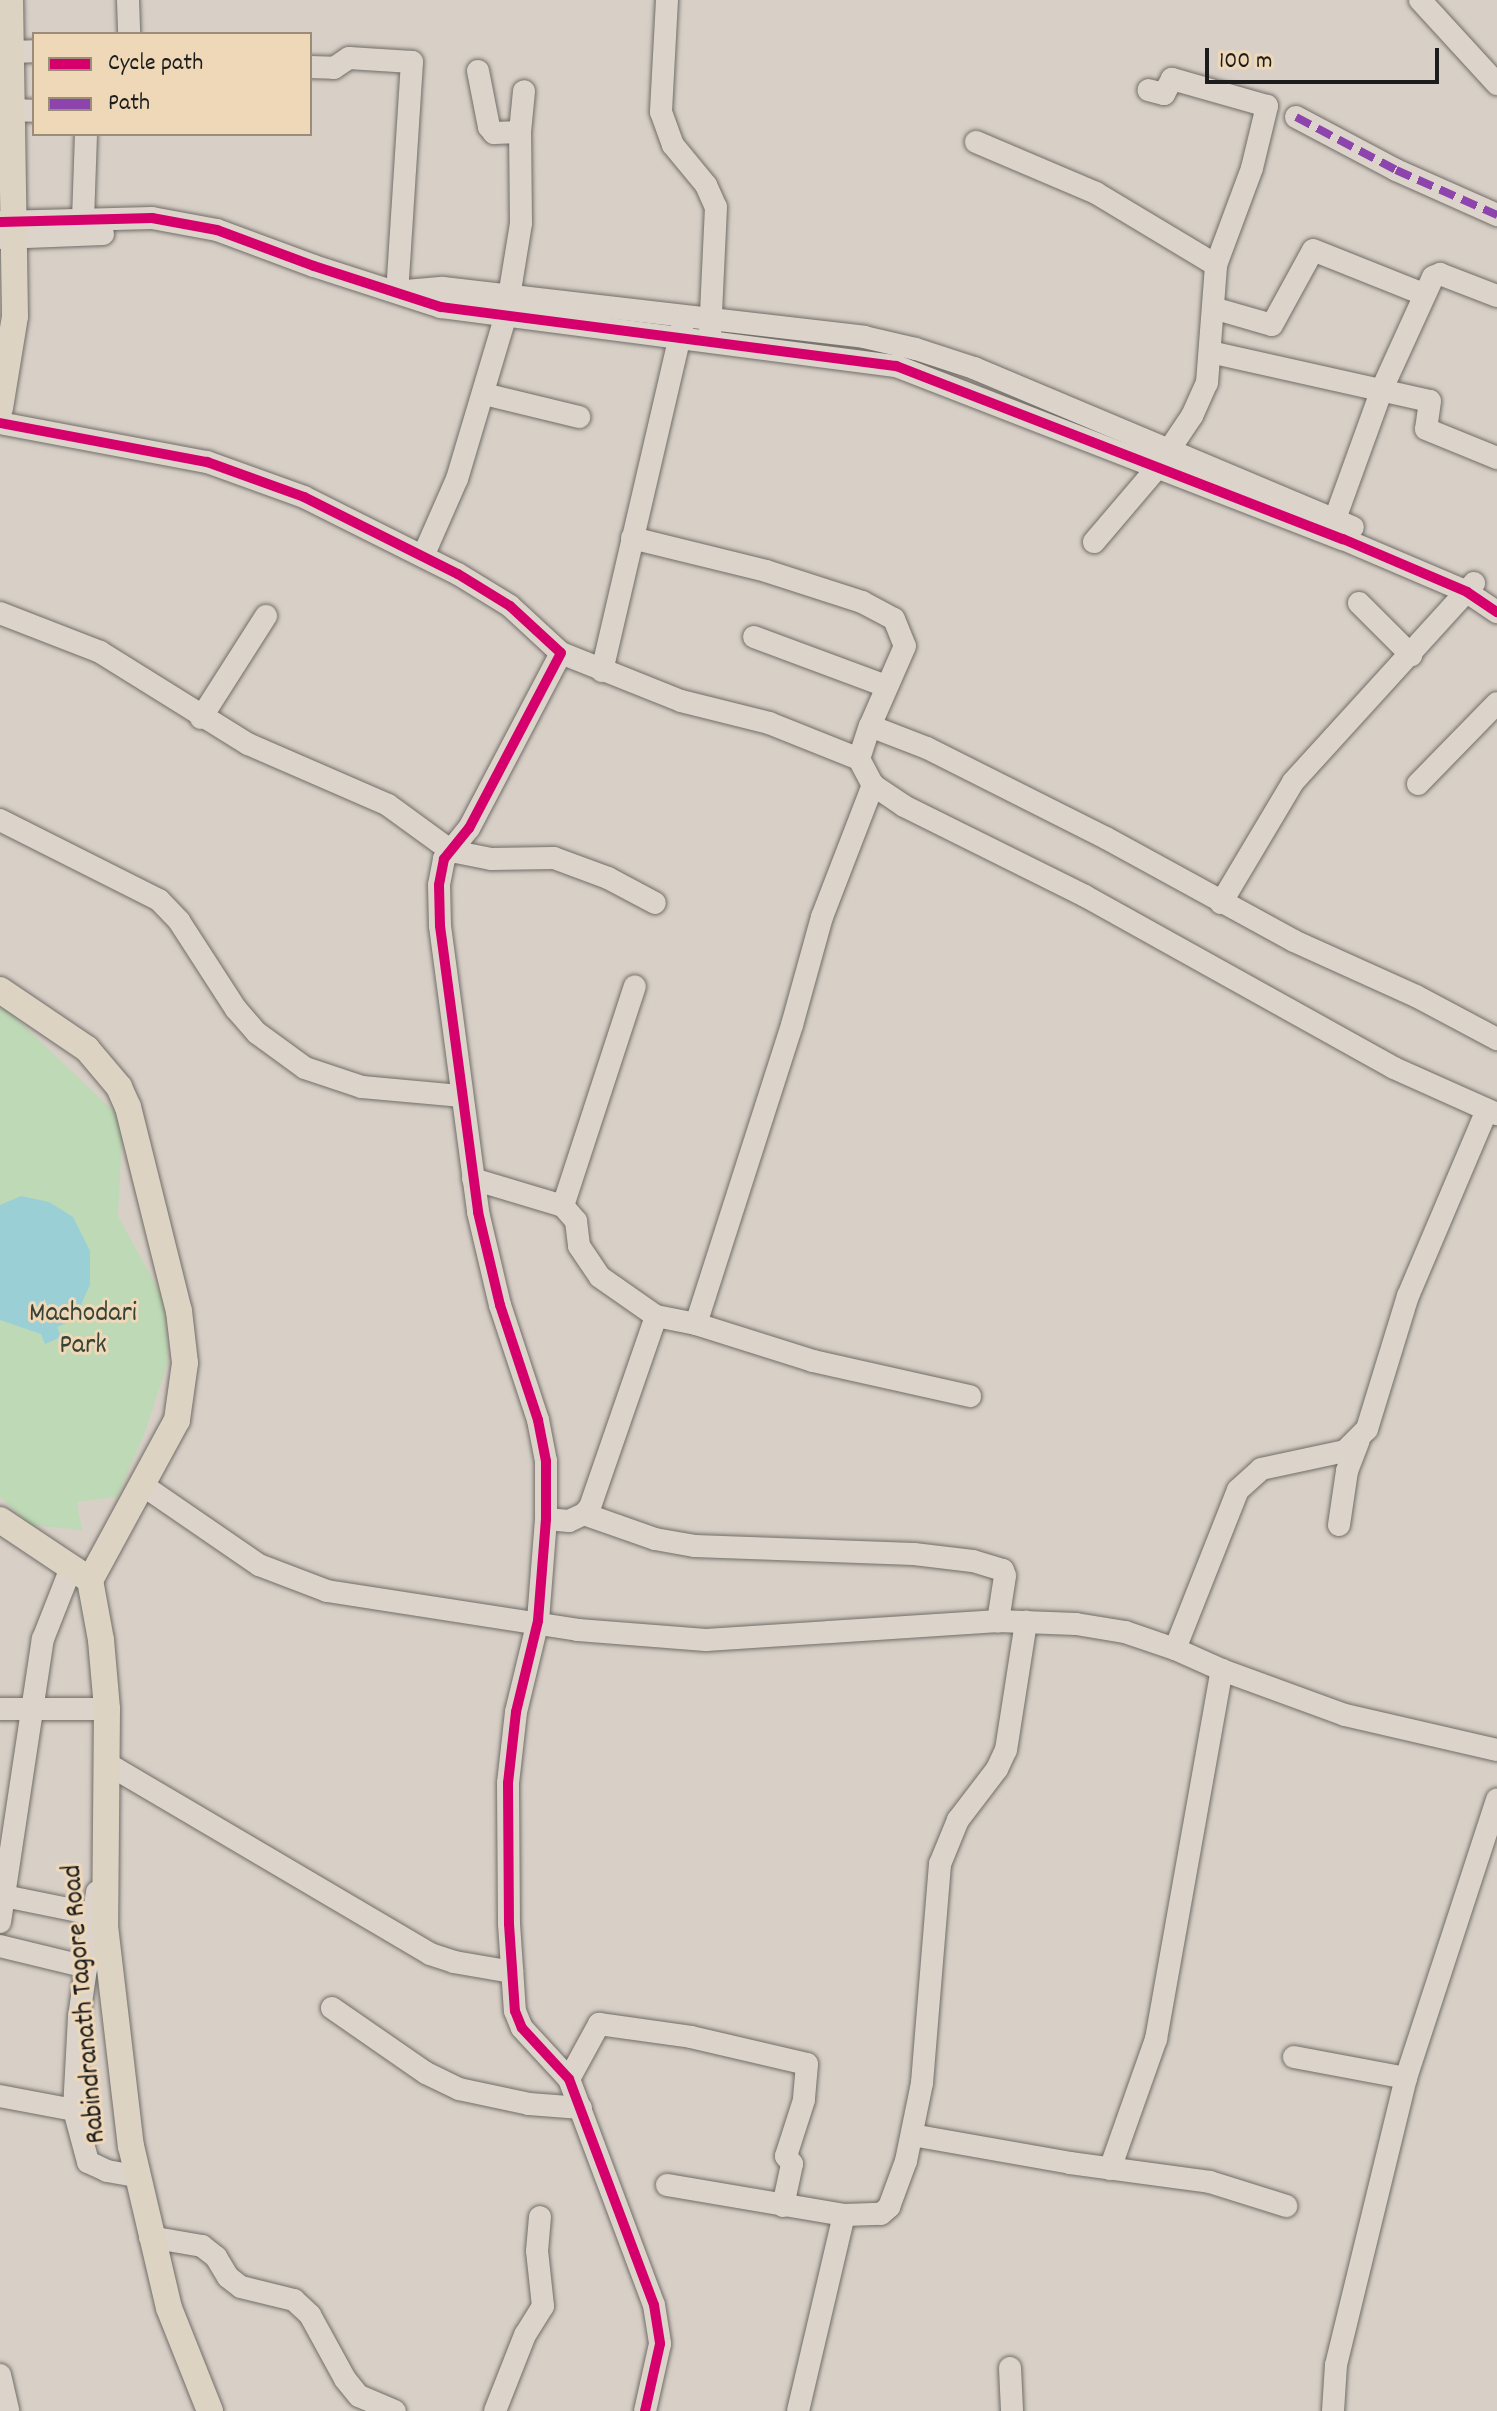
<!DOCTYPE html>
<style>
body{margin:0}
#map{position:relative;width:1497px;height:2411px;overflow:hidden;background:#d8d0c7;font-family:Dekko,sans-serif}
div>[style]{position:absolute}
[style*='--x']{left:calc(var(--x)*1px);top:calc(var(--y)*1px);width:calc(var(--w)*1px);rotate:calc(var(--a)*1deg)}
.green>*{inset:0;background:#bed9b5}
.water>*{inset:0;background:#9acfd6}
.roads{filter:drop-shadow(0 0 2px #716d69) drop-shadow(0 0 2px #716d69)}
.minor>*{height:22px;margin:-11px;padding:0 11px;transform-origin:11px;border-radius:11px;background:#dcd4ca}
.major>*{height:26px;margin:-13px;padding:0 13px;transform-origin:13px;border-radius:13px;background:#dcd3c3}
.quiet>*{height:8px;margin-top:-4px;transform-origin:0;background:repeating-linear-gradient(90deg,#8e44ad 0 16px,transparent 0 24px)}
.cycleway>*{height:10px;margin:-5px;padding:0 5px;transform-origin:5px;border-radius:5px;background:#d6006c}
span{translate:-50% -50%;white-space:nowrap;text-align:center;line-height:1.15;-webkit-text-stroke:6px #efd8b8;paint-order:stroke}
.park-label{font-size:28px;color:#384338}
.street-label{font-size:28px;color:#1c1c1c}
.legend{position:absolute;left:32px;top:32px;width:280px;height:104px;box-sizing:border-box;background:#efd8b8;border:2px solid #9b8d7a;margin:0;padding:10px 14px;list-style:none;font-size:24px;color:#1c1c1c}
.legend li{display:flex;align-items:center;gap:16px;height:40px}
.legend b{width:40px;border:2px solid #9b8d7a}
.scale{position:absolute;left:1205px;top:48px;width:234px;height:36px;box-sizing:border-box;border:4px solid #1c1c1c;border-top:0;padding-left:10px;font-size:24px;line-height:28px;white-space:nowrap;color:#1c1c1c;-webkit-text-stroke:6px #efd8b8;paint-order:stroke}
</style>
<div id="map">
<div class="green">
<i style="clip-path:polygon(5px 1008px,123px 1120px,118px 1216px,165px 1301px,168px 1362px,145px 1432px,117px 1497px,77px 1502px,82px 1530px,31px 1525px,0 1497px,0 1010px)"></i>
</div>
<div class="water">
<i style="clip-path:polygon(21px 1196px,49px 1202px,73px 1217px,90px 1251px,90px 1285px,74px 1320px,57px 1327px,61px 1337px,45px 1344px,41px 1334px,0 1320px,0 1205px)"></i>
</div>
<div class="roads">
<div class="minor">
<i style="--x:128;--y:0;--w:34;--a:88"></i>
<i style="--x:667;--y:0;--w:112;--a:93.1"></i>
<i style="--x:661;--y:112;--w:35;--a:70"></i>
<i style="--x:673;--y:145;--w:52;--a:50.5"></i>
<i style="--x:706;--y:185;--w:24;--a:66"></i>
<i style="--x:716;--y:207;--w:127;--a:92.7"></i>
<i style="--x:1420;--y:0;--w:114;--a:47.5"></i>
<i style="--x:11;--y:52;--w:23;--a:-2"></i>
<i style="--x:310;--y:67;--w:24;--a:2"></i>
<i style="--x:334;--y:68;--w:18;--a:-34"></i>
<i style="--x:349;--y:58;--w:63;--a:3.6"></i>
<i style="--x:412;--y:62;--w:230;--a:93.7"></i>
<i style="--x:478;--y:71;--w:57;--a:78.9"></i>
<i style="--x:489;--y:127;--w:8;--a:50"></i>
<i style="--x:494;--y:133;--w:26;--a:-2"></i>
<i style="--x:10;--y:110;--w:24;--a:2"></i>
<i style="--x:1296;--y:117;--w:113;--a:27.9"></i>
<i style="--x:1396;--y:170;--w:111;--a:24"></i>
<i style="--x:976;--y:142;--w:130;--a:23"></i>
<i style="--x:1096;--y:193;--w:140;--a:31"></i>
<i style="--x:83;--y:220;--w:86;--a:-88"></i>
<i style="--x:1;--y:222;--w:151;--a:-1.5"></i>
<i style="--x:152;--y:218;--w:66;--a:10.5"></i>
<i style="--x:217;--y:230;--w:103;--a:20.4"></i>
<i style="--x:314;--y:266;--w:133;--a:17.9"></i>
<i style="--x:441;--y:307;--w:459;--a:7.4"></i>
<i style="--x:896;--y:366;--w:479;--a:21.2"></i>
<i style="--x:1343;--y:539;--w:135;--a:23.1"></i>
<i style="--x:1467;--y:592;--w:36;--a:34"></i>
<i style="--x:1;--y:238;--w:102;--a:-2.2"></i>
<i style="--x:406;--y:291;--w:37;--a:-5"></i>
<i style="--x:443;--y:288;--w:424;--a:6.6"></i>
<i style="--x:864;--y:337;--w:53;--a:13"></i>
<i style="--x:916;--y:349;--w:61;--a:18.1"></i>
<i style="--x:974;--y:368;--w:411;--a:22.8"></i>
<i style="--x:1213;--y:308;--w:61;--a:16.1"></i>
<i style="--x:1272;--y:325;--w:85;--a:-61.3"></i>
<i style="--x:1313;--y:250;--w:118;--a:21.8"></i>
<i style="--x:1210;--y:352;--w:225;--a:12.6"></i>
<i style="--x:1430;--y:401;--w:28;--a:98"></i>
<i style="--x:1426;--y:429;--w:77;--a:22.2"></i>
<i style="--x:484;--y:394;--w:98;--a:13.6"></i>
<i style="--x:0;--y:423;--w:211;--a:10.7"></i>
<i style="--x:207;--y:462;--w:103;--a:19.8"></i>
<i style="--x:304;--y:497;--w:172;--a:26.6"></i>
<i style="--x:458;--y:574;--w:61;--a:31.6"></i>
<i style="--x:510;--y:606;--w:69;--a:42.7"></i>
<i style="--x:561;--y:653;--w:198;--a:117.7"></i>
<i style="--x:469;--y:828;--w:40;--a:129"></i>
<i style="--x:444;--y:859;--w:26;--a:101"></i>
<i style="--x:439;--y:885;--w:41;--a:88.6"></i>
<i style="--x:440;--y:926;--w:289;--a:82.4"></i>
<i style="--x:478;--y:1212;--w:96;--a:76.7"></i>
<i style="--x:500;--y:1305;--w:121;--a:71.7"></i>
<i style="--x:538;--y:1420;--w:42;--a:79"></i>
<i style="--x:546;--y:1461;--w:58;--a:90"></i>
<i style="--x:546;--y:1519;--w:102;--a:94.5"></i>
<i style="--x:538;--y:1621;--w:94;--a:103.6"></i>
<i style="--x:516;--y:1712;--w:71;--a:96.4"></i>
<i style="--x:508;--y:1783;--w:141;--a:89.6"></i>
<i style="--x:509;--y:1924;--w:87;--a:86.1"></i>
<i style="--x:515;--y:2011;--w:18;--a:68"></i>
<i style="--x:522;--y:2028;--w:69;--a:47.3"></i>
<i style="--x:569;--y:2079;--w:241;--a:69.4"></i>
<i style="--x:654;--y:2305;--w:39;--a:81"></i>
<i style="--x:660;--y:2344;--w:69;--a:102.6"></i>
<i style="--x:1335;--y:519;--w:138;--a:-70.1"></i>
<i style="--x:1382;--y:389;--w:123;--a:-65.5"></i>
<i style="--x:1433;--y:277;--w:8;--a:-23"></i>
<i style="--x:1440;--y:274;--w:61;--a:21.1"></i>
<i style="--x:632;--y:538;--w:138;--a:13.8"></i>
<i style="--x:766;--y:571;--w:101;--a:17.9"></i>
<i style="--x:862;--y:602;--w:36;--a:28"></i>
<i style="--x:894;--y:619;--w:29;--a:68"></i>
<i style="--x:905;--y:646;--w:87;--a:113.6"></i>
<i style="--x:1094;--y:542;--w:97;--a:-49.6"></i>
<i style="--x:1157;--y:468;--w:63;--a:-56.1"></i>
<i style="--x:1192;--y:416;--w:36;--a:-66"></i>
<i style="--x:1207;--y:383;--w:118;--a:-85.6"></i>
<i style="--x:1216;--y:265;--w:103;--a:-69.6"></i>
<i style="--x:1252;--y:168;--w:64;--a:-76.4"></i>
<i style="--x:1267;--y:106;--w:99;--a:-164.1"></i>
<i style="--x:1172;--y:79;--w:17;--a:118"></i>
<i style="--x:1164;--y:94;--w:16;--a:-166"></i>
<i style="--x:424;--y:554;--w:82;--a:-66.3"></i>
<i style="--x:457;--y:479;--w:171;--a:-73.4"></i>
<i style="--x:506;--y:315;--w:93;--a:-80.7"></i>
<i style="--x:521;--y:223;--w:91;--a:-90.6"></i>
<i style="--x:520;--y:132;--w:41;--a:-84.4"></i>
<i style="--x:1359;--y:603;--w:74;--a:45"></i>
<i style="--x:0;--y:613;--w:107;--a:21.3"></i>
<i style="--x:100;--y:652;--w:174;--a:31.9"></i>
<i style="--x:248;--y:744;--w:153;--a:23.5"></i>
<i style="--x:388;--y:805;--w:78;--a:36.1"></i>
<i style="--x:451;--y:851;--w:41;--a:11.3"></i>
<i style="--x:491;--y:859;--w:63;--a:-0.9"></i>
<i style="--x:554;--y:858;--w:58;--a:20.3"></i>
<i style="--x:608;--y:878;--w:53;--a:28"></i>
<i style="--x:754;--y:637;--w:141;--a:20.4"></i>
<i style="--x:561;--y:653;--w:129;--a:21.8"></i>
<i style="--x:681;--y:701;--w:91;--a:14"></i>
<i style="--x:769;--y:723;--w:97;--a:21.8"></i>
<i style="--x:859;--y:759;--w:30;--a:62"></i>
<i style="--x:873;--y:785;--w:37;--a:34"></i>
<i style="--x:904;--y:806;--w:202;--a:26.4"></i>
<i style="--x:1085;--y:896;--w:354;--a:29.1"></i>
<i style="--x:1394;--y:1068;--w:113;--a:24.1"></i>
<i style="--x:602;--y:671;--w:354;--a:-76.9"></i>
<i style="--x:201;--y:718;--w:121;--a:-57.5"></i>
<i style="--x:859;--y:759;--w:35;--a:-72"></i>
<i style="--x:870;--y:726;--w:61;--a:21.1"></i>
<i style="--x:927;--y:748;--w:200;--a:26.7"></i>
<i style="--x:1106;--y:838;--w:214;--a:28.7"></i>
<i style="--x:1294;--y:941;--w:134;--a:24.3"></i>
<i style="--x:1416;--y:996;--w:92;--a:28"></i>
<i style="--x:1418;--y:784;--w:113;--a:-45.7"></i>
<i style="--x:0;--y:820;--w:178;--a:26.7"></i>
<i style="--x:159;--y:900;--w:29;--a:46"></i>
<i style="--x:179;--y:921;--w:105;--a:57.1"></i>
<i style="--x:236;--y:1009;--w:32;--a:49"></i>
<i style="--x:257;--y:1033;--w:59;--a:36.1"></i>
<i style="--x:305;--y:1068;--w:60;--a:18.4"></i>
<i style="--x:362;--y:1087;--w:98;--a:5.2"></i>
<i style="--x:1221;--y:903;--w:141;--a:-59.2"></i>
<i style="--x:1293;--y:782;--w:269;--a:-47.7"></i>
<i style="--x:473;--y:1179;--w:94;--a:16.7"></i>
<i style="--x:563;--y:1206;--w:20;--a:49"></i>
<i style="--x:576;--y:1221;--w:25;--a:83"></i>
<i style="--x:579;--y:1246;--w:37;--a:56"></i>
<i style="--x:600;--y:1277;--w:68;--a:34.9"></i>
<i style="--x:563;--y:1206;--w:231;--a:-71.9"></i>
<i style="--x:696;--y:1324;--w:123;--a:17.5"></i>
<i style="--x:813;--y:1361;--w:161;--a:12.6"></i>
<i style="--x:144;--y:1486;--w:140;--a:34.5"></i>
<i style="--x:259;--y:1565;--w:73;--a:20.9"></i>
<i style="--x:327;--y:1591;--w:254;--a:8.8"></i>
<i style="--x:578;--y:1630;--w:128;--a:4.5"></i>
<i style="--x:706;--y:1640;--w:293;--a:-3.7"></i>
<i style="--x:998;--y:1621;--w:78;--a:2.2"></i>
<i style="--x:1076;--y:1624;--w:50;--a:9.3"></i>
<i style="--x:1125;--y:1632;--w:53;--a:18.8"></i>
<i style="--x:1175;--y:1649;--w:51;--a:24.1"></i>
<i style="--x:1222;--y:1670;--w:131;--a:20.1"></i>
<i style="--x:1345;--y:1715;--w:156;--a:13"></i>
<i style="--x:584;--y:1514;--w:75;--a:19.4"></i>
<i style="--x:655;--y:1539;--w:41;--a:9.9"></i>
<i style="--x:695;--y:1546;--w:219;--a:2.1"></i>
<i style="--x:914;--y:1554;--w:59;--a:6.8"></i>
<i style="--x:973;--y:1561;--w:31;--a:17"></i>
<i style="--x:1003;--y:1570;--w:6;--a:72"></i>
<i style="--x:1005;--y:1576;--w:46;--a:98.8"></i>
<i style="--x:546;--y:1519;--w:23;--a:5"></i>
<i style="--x:569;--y:1521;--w:17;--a:-25"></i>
<i style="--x:584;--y:1514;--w:9;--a:-49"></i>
<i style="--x:590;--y:1507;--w:202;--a:-70.9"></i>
<i style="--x:656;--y:1316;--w:41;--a:11.3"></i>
<i style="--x:696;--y:1324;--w:314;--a:-72.2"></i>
<i style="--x:792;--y:1025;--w:112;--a:-74.5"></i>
<i style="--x:822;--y:917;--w:142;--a:-68.9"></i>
<i style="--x:1339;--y:1525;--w:55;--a:-81.6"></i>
<i style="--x:1347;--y:1471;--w:33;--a:-69"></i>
<i style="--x:1175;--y:1649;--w:171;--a:-68.4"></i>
<i style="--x:1238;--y:1490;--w:31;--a:-42"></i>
<i style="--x:1261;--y:1469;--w:86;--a:-12.1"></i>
<i style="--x:1345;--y:1451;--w:31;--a:-45"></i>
<i style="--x:1367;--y:1429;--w:139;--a:-72.9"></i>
<i style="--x:1408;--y:1296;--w:202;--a:-67"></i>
<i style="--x:0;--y:1709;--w:107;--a:0"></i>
<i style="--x:106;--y:1763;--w:376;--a:30.5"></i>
<i style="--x:430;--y:1954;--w:25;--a:18"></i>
<i style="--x:454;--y:1962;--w:59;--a:9.8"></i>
<i style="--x:97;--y:1892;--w:126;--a:98.2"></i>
<i style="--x:79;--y:2017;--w:93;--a:93.1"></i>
<i style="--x:74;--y:2110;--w:54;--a:74.9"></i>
<i style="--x:88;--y:2162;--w:21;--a:25"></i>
<i style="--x:107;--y:2171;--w:29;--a:10"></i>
<i style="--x:4;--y:1896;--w:91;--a:11.4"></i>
<i style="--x:0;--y:1922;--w:286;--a:-81.4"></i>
<i style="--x:43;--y:1639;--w:76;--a:-68.5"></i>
<i style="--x:0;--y:1946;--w:89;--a:13.7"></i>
<i style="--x:332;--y:2008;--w:114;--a:34.7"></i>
<i style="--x:426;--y:2073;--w:37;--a:26"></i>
<i style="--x:459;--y:2089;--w:72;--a:12.1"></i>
<i style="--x:529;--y:2104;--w:52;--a:4.4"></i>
<i style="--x:1294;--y:2057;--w:114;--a:10.6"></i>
<i style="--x:569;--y:2079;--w:63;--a:-61.4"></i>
<i style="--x:599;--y:2024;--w:93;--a:8"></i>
<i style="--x:691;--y:2037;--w:119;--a:13.1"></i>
<i style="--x:807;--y:2064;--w:36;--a:95"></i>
<i style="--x:804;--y:2100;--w:59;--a:107.8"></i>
<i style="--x:786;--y:2156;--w:10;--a:53"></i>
<i style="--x:792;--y:2164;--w:43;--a:102.1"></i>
<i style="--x:0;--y:2096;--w:75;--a:10.7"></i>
<i style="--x:912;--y:2135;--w:160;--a:10"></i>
<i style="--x:1070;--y:2163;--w:141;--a:7.7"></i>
<i style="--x:1210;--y:2182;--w:80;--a:17.5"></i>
<i style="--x:1110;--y:2169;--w:138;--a:-70.5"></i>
<i style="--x:1156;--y:2039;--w:375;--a:-79.9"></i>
<i style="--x:667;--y:2185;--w:180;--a:9.6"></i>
<i style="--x:150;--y:2237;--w:53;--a:9.8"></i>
<i style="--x:202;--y:2246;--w:18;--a:38"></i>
<i style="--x:216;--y:2257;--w:23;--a:59"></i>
<i style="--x:228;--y:2277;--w:16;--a:38"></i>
<i style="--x:241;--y:2287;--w:55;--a:13.8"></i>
<i style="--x:294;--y:2300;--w:22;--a:43"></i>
<i style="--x:310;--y:2315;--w:73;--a:61.3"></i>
<i style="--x:345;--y:2379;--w:22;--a:51"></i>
<i style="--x:359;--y:2396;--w:39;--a:23"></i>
<i style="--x:1010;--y:2368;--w:43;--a:87.3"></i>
<i style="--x:0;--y:2375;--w:37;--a:77"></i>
<i style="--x:495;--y:2411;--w:82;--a:-68.5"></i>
<i style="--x:525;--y:2335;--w:34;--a:-58"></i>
<i style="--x:543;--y:2306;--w:55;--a:-96.2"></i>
<i style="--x:537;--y:2251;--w:34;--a:-85"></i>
<i style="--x:798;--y:2411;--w:201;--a:-76.8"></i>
<i style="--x:844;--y:2215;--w:37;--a:-2"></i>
<i style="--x:881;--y:2214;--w:11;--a:-41"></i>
<i style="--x:889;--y:2207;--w:49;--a:-69.7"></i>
<i style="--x:906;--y:2161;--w:80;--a:-78.4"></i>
<i style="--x:922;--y:2083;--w:220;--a:-85.3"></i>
<i style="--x:940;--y:1864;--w:48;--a:-67.8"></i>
<i style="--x:958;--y:1820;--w:64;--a:-52.6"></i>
<i style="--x:997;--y:1769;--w:21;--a:-65"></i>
<i style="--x:1006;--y:1750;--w:130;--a:-81.1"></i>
<i style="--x:1333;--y:2411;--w:46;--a:-86.3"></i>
<i style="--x:1336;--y:2365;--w:295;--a:-76.3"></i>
<i style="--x:1406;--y:2078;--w:293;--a:-71.9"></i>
</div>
<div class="major">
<i style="--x:0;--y:408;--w:93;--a:-80.7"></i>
<i style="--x:15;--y:316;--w:316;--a:-90.9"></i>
<i style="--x:0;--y:990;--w:105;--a:34.1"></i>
<i style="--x:87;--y:1049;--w:50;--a:49.9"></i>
<i style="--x:119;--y:1087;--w:22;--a:66"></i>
<i style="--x:128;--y:1107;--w:210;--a:76"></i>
<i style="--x:179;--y:1311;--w:52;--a:83.4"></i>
<i style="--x:185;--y:1363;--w:58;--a:98"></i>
<i style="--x:177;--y:1420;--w:182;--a:118.5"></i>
<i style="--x:90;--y:1580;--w:61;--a:79.6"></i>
<i style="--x:101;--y:1640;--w:69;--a:85"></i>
<i style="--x:107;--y:1709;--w:217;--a:90.5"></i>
<i style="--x:105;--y:1926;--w:222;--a:83.3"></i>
<i style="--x:131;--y:2146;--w:166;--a:76.8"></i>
<i style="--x:169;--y:2308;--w:111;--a:68.3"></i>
<i style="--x:0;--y:1520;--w:108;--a:33.7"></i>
</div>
</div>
<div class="quiet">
<i style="--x:1296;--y:117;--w:113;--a:27.9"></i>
<i style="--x:1396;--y:170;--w:111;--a:24"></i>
</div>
<div class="cycleway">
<i style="--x:1;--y:222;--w:151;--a:-1.5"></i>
<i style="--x:152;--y:218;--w:66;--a:10.5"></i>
<i style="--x:217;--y:230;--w:103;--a:20.4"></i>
<i style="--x:314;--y:266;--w:133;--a:17.9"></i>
<i style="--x:441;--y:307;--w:459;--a:7.4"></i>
<i style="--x:896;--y:366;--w:479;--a:21.2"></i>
<i style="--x:1343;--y:539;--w:135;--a:23.1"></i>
<i style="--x:1467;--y:592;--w:36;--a:34"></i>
<i style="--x:0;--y:423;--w:211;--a:10.7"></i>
<i style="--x:207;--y:462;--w:103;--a:19.8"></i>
<i style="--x:304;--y:497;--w:172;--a:26.6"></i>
<i style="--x:458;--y:574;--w:61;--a:31.6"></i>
<i style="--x:510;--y:606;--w:69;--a:42.7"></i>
<i style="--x:561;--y:653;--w:198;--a:117.7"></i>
<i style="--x:469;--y:828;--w:40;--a:129"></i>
<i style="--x:444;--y:859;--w:26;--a:101"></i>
<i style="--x:439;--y:885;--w:41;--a:88.6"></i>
<i style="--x:440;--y:926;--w:289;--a:82.4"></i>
<i style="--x:478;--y:1212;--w:96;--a:76.7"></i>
<i style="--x:500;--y:1305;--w:121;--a:71.7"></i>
<i style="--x:538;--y:1420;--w:42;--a:79"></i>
<i style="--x:546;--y:1461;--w:58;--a:90"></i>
<i style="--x:546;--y:1519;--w:102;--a:94.5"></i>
<i style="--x:538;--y:1621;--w:94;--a:103.6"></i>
<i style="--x:516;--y:1712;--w:71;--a:96.4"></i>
<i style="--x:508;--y:1783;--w:141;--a:89.6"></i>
<i style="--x:509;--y:1924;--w:87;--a:86.1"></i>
<i style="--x:515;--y:2011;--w:18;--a:68"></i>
<i style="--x:522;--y:2028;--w:69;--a:47.3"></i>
<i style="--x:569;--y:2079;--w:241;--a:69.4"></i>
<i style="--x:654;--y:2305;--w:39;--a:81"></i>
<i style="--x:660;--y:2344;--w:69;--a:102.6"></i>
</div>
<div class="park-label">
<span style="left:83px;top:1331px">Machodari<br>Park</span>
</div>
<div class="street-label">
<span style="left:86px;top:2004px;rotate:-95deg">Rabindranath Tagore Road</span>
</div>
<ul class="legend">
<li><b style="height:10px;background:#d6006c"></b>Cycle path</li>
<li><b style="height:10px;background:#8e44ad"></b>Path</li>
</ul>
<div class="scale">100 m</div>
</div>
